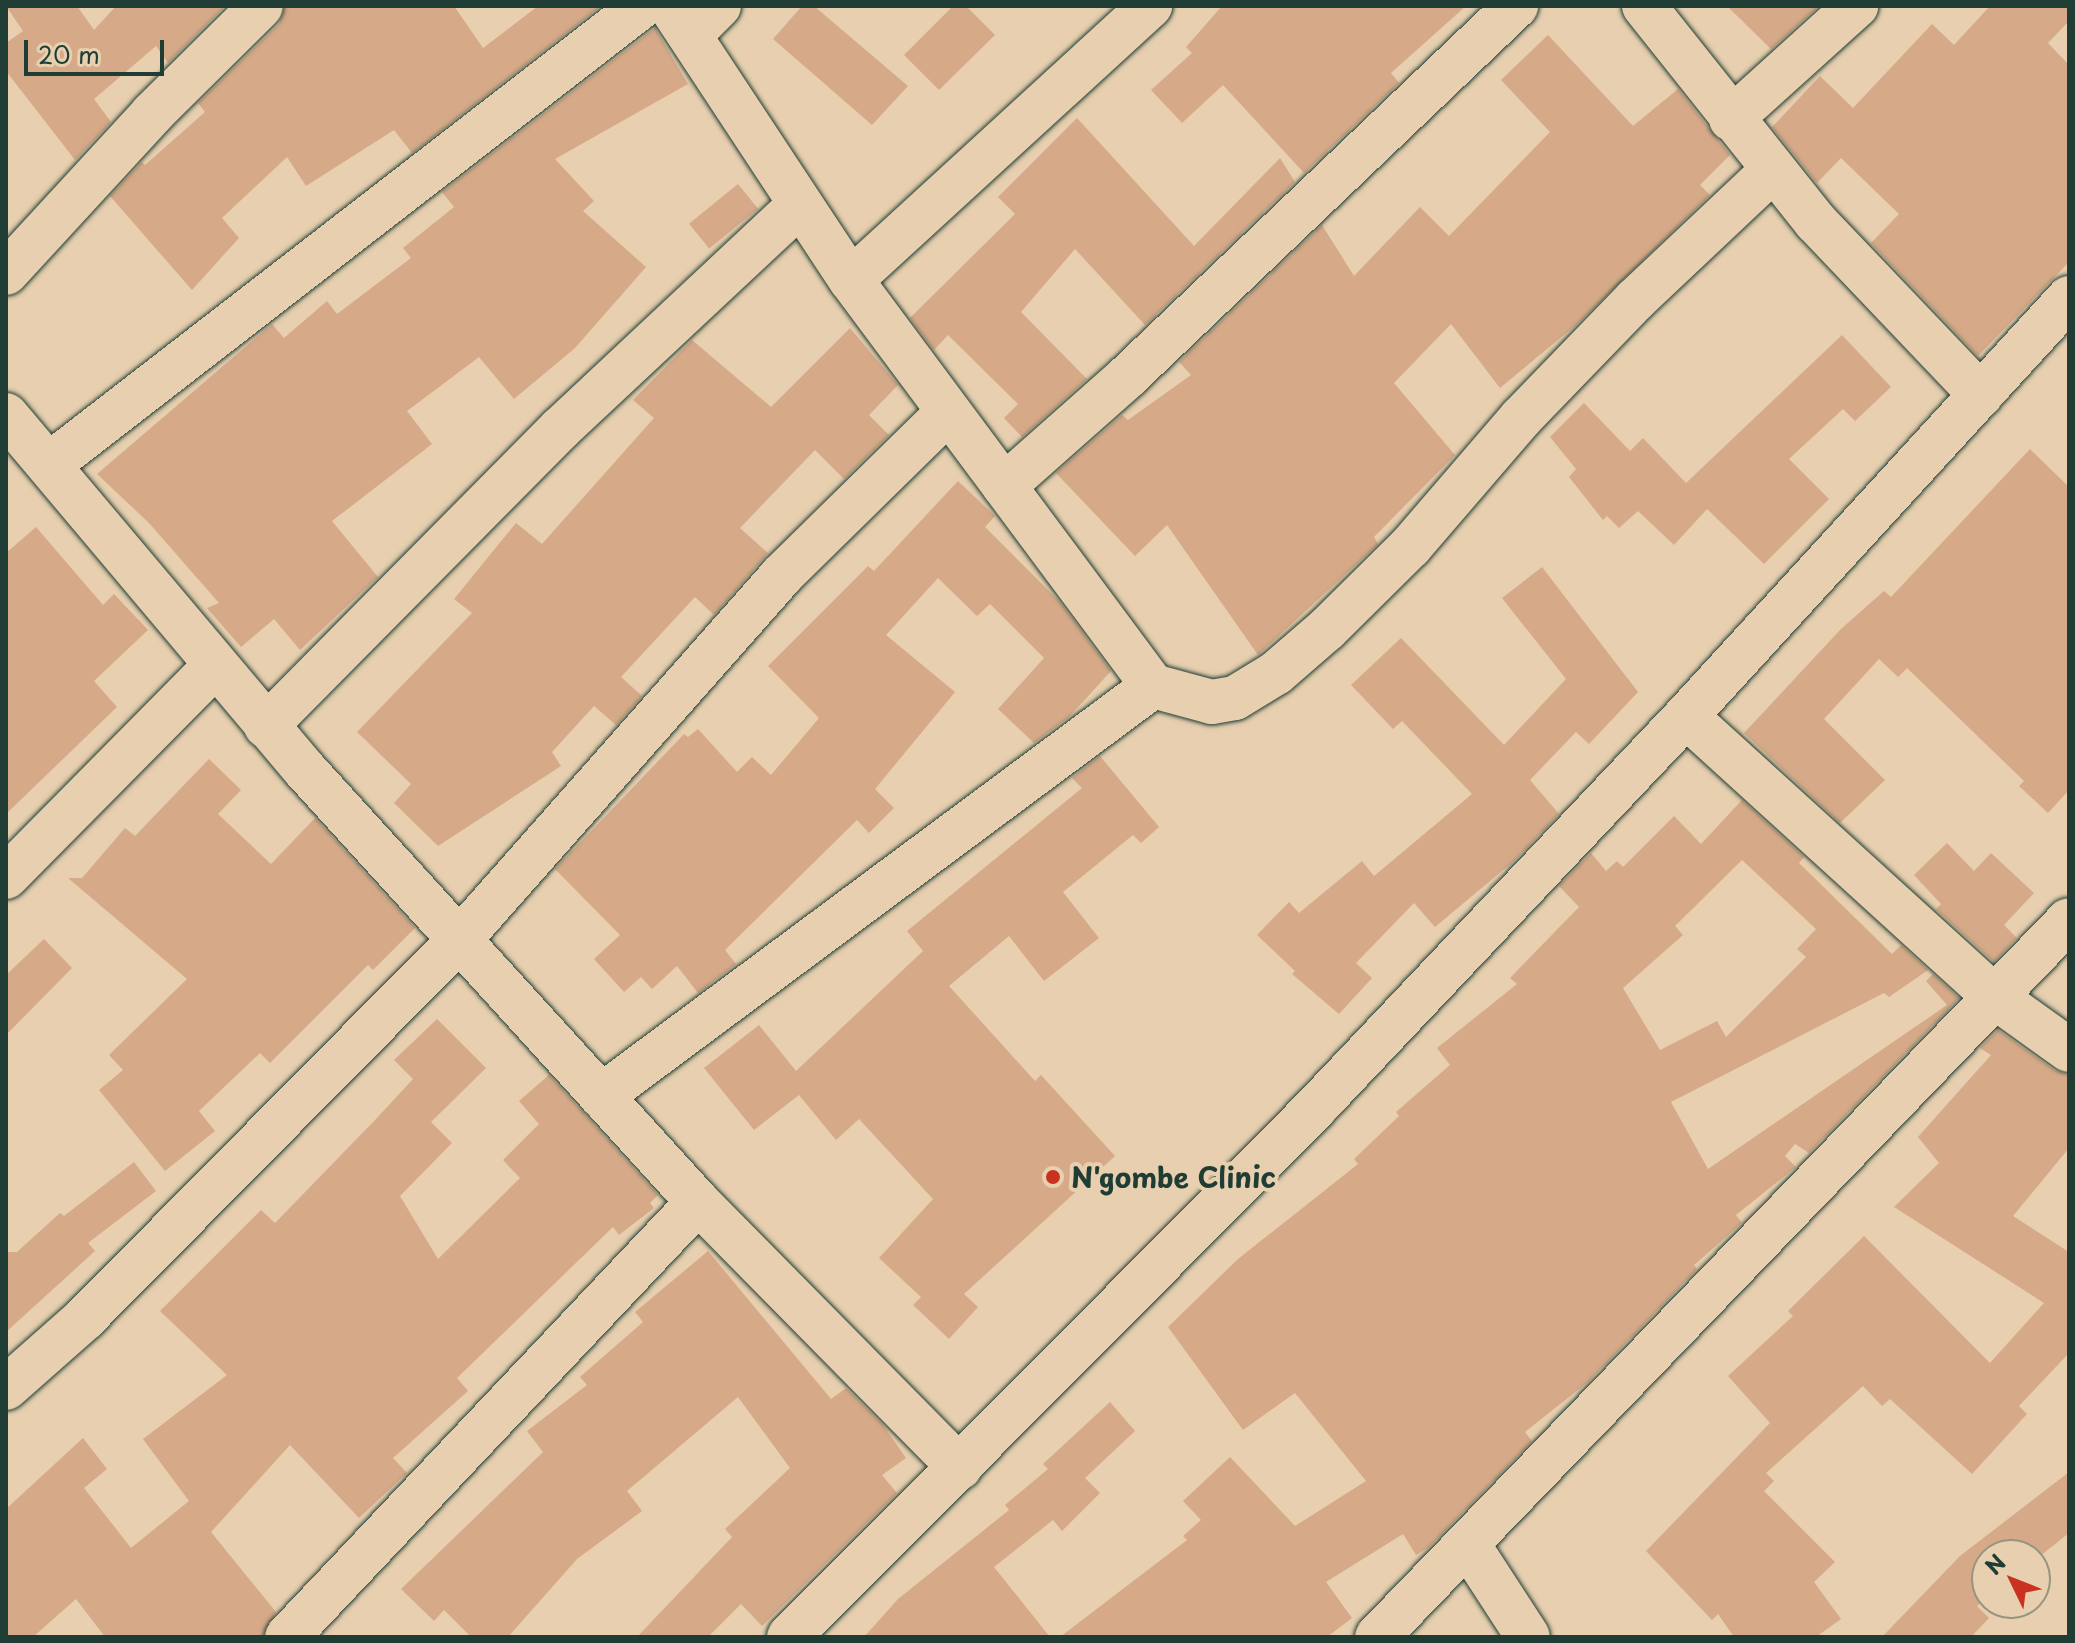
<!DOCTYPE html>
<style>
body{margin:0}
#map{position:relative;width:2075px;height:1643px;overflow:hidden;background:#e7cfaf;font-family:"Playpen Sans",sans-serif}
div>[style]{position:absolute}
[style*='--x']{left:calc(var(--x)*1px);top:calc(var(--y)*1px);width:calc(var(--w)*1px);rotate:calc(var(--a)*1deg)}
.building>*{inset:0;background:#d6aa88;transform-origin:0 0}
.roads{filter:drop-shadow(0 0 2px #1f3d34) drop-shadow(0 0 2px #1f3d34)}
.minor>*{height:44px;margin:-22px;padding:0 22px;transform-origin:22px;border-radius:22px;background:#e7cfaf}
.dots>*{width:22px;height:22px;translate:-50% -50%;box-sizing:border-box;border:4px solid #e7cfaf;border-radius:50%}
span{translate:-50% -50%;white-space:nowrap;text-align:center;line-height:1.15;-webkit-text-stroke:8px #e7cfaf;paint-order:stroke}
.poi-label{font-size:28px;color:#1f3d34;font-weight:700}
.left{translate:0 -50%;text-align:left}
.frame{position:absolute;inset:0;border:8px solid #1f3d34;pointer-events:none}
.north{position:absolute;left:1971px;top:1539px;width:80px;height:80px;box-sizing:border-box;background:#e7cfaf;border:2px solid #97957e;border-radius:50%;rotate:313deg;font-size:22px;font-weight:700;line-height:32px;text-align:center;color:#1f3d34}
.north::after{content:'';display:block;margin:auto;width:28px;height:36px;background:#c8321e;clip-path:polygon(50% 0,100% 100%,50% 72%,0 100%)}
.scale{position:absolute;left:24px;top:40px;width:140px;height:36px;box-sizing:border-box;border:4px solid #1f3d34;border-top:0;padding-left:10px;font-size:24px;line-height:28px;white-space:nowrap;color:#1f3d34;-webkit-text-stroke:6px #e7cfaf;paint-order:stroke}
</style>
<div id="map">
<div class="building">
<i style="clip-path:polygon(6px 6px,77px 6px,94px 30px,116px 6px,225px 6px,168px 63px,156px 46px,94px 99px,111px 122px,75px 160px,6px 71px,6px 43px,23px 31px)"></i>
<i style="clip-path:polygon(285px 6px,454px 6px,483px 48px,538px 6px,601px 6px,412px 153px,394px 130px,306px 186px,287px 157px,222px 218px,239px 238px,192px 290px,110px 196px,142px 162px,145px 165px,205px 112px,198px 103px,279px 24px)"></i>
<i style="clip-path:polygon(802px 6px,814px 6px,908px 86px,872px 125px,773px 39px)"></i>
<i style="clip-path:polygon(953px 6px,966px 6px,995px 35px,939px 90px,904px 55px)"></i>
<i style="clip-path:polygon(1222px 6px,1466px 6px,1391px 73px,1399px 83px,1304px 173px,1223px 85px,1182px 123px,1151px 90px,1192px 53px,1186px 47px)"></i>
<i style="clip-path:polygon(1727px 6px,1819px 6px,1771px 49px)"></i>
<i style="clip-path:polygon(1990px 6px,2069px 6px,2069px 21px,2048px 43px,2069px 65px,2069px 262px,1978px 356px,1871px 243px,1899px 214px,1841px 158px,1817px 183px,1772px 127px,1820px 76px,1853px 108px,1932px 24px,1954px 45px)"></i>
<i style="clip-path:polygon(655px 28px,688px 84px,555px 159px,594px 201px,583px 211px,646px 267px,575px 348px,514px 399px,479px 357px,407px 411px,432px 444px,332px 521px,378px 577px,300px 650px,274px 619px,241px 647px,207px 608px,219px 603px,149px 523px,97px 474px,272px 324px,284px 338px,327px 301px,337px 314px,411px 258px,403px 248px,454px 207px,442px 192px)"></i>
<i style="clip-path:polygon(1548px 35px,1633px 126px,1678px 89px,1730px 155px,1700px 185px,1710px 195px,1576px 325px,1500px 388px,1451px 324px,1394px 383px,1455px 455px,1374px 537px,1378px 544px,1258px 655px,1167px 525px,1135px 556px,1056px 473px,1122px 415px,1128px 420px,1191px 375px,1179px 362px,1322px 225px,1354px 276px,1420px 207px,1449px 236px,1550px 132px,1501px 80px)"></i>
<i style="clip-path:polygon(1077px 118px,1194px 246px,1280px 158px,1295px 182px,1145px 325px,1075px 249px,1021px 312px,1087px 379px,1022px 437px,1004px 418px,1018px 404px,948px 335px,934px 350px,910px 318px,1015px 214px,998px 197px)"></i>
<i style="left:738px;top:184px;width:32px;height:63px;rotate:51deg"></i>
<i style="clip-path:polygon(850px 328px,898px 385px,869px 415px,889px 435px,844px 479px,815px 450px,740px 528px,768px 553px,714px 615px,695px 597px,621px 677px,642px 696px,616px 725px,594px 706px,552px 752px,561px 766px,438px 846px,394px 803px,411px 784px,357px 732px,472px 613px,454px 599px,516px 523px,542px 544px,654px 418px,633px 400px,692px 340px,771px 407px)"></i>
<i style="clip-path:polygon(1842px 335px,1891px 387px,1855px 421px,1843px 409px,1789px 459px,1829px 499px,1764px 564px,1707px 509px,1674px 545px,1638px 511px,1619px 528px,1607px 516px,1603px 520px,1569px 477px,1576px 469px,1550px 437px,1584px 403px,1630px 451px,1643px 438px,1686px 483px)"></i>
<i style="clip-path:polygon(2030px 449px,2069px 487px,2069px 790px,2048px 813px,2019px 786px,2024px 781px,1907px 668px,1898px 677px,1879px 659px,1824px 719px,1885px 780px,1840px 823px,1744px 733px,1841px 629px,1884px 591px,1891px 597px)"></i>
<i style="clip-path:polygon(958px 481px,995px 516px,985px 527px,1060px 602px,1111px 671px,1069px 717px,1034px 743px,998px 709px,1044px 658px,990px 604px,977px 616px,938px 578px,886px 635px,955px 692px,875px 789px,894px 808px,869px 833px,857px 820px,725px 950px,736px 964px,698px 993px,677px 966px,652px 989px,641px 977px,624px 992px,594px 959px,620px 935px,555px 869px,684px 734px,688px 737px,698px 729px,737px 772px,752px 757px,771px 775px,819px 718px,768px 666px,868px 566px,874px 571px)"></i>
<i style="clip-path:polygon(36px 527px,103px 605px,114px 594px,148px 630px,94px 681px,117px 707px,6px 814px,6px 553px)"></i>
<i style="clip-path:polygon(1542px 567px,1638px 692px,1589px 744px,1576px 732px,1530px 780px,1559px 814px,1514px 861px,1435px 927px,1414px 903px,1356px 963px,1372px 978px,1339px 1014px,1292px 974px,1295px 971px,1257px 935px,1289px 902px,1299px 913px,1362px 861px,1374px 876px,1472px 794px,1402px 721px,1393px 729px,1351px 685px,1401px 638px,1504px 745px,1566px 679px,1502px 598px)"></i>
<i style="clip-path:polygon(1100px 756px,1159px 827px,1141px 843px,1133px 835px,1063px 892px,1099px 938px,1044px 981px,1009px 936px,949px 986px,1035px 1081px,1041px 1075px,1115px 1156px,964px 1294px,978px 1307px,949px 1339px,913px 1305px,921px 1297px,879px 1258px,933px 1199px,859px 1119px,836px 1140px,799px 1095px,754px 1130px,704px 1068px,759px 1025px,796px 1071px,923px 951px,907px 931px,1082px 788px,1072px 778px)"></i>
<i style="clip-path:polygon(209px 759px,241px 790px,218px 814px,271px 864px,315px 818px,415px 928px,373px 970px,368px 965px,270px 1063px,260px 1053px,199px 1111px,215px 1131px,165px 1171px,99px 1090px,123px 1070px,109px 1055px,187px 979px,68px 878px,82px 878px,125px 828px,135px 836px)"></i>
<i style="clip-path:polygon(evenodd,1742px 800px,1804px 857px,1799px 863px,1892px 954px,1901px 945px,1928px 970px,1889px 997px,1884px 993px,1671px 1102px,1708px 1169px,1947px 1005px,1926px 981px,1933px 974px,1959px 998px,1809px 1153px,1795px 1144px,1785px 1156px,1796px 1167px,1736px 1215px,1742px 1223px,1694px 1265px,1697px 1269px,1588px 1382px,1525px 1432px,1532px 1441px,1428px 1548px,1416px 1555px,1403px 1534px,1326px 1582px,1352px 1618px,1327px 1637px,1060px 1637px,1187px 1540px,1183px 1536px,1201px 1520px,1183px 1501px,1230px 1457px,1295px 1526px,1366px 1481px,1295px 1393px,1243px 1430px,1168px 1327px,1238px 1259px,1358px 1164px,1354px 1159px,1399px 1116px,1396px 1112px,1450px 1065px,1437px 1048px,1517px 984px,1510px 978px,1579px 907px,1559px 886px,1591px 853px,1606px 871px,1617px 861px,1623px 867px,1674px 816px,1701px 844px,1742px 800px,1742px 860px,1816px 929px,1797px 949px,1806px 957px,1726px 1037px,1717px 1021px,1660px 1050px,1623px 988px,1683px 935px,1675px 926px,1742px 860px)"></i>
<i style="clip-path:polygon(1947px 843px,1974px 871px,1991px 853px,2034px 893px,2004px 925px,2017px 938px,1994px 962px,1936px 909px,1941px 904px,1914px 875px)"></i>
<i style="clip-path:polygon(44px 939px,72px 968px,6px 1035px,6px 975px)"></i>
<i style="clip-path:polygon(437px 1019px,486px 1068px,431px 1122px,452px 1143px,400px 1196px,438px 1259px,520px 1178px,503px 1160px,539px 1124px,519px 1101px,549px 1075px,658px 1195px,650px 1203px,654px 1208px,619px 1235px,613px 1227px,457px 1378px,468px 1391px,393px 1458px,407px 1473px,359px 1518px,290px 1445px,211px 1532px,276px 1612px,263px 1637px,105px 1637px,76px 1599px,33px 1637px,6px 1637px,6px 1509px,83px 1438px,107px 1469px,84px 1488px,131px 1548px,189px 1501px,143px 1439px,227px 1375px,160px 1311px,261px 1210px,275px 1223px,376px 1119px,413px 1079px,394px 1060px)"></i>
<i style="clip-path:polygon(1998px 1030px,2054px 1070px,2069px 1075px,2069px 1148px,2013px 1216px,2069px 1252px,2069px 1353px,2019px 1406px,2027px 1414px,1972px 1474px,1890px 1399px,1882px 1406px,1863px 1386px,1766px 1473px,1774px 1481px,1764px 1491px,1835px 1562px,1814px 1582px,1841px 1619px,1816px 1637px,1734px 1637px,1718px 1614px,1712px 1620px,1646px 1551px,1770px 1423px,1728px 1376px,1793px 1316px,1788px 1311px,1864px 1236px,1990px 1363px,2044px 1303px,1894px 1207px,1939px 1163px,1918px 1137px,1991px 1055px,1980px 1048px)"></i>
<i style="clip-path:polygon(134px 1162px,156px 1191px,88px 1243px,95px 1251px,6px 1332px,6px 1252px,17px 1252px,60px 1213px,64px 1216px)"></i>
<i style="clip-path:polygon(708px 1251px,831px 1399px,846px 1388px,883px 1425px,906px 1458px,882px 1475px,897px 1493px,762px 1626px,741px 1604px,708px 1637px,637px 1637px,732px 1537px,725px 1529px,790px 1468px,738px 1397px,627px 1491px,642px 1511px,577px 1559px,508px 1637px,471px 1637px,444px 1610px,434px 1621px,401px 1589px,543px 1452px,527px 1431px,587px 1385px,580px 1377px,643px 1322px,635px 1312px)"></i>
<i style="clip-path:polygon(1110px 1402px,1135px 1431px,1085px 1478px,1100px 1493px,1062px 1531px,1053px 1520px,994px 1567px,1050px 1637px,864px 1637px,898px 1599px,1009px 1510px,1005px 1505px,1048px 1469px,1043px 1464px)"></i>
<i style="clip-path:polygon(2069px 1472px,2069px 1533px,2035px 1560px,2035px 1555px,1987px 1555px,1987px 1598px,1977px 1606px,1989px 1618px,1971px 1637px,1882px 1637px,1960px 1556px)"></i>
</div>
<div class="roads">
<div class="minor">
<i style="--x:670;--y:6;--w:328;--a:56.6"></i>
<i style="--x:851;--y:280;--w:506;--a:53.36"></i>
<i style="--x:1153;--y:686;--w:61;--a:15.2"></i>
<i style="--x:1212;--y:702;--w:23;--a:-10"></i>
<i style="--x:1235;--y:698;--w:48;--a:-31.4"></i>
<i style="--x:1276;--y:673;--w:67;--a:-40.8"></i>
<i style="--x:1327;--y:629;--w:117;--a:-44.7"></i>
<i style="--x:1410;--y:547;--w:170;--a:-49.3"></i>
<i style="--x:1521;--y:418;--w:164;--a:-46"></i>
<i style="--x:1635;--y:300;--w:188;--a:-43.3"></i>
<i style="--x:1644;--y:6;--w:276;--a:51.5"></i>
<i style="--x:1816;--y:222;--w:239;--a:46.4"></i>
<i style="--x:690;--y:35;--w:41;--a:-45"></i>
<i style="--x:1731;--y:119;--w:169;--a:-42.1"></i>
<i style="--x:6;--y:273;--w:216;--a:-47.4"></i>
<i style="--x:152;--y:114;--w:153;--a:-44.7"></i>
<i style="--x:851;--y:280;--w:406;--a:-42.5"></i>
<i style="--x:6;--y:415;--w:464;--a:49.9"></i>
<i style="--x:305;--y:770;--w:584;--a:47.71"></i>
<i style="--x:698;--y:1202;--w:373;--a:45.4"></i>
<i style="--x:50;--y:464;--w:748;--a:-37.73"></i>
<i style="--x:1004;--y:486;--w:164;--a:-41.5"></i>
<i style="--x:1127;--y:377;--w:538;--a:-43.64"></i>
<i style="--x:1686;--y:716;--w:418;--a:42.3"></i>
<i style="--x:1995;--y:997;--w:91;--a:35.6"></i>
<i style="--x:266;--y:726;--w:418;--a:-45.3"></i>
<i style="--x:560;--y:429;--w:328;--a:-43.1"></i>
<i style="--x:6;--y:877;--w:298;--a:-45.3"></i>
<i style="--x:601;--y:1096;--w:688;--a:-36.6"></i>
<i style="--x:6;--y:1388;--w:106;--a:-41.5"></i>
<i style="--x:85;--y:1318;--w:535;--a:-45.3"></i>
<i style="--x:461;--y:938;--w:483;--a:-48.5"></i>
<i style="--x:781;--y:576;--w:234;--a:-44.5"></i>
<i style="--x:1469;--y:1546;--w:108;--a:57"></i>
<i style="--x:287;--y:1637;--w:598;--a:-46.62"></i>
<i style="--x:789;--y:1637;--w:746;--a:-45.16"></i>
<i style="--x:1315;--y:1108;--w:540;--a:-46.58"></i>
<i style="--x:1686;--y:716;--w:567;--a:-47.5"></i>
<i style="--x:1377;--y:1637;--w:996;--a:-46.02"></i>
</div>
</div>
<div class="dots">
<i style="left:1053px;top:1177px;background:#c8321e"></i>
</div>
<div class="poi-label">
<span class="left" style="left:1071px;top:1177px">N'gombe Clinic</span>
</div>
<div class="frame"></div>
<div class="north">N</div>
<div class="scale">20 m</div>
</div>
